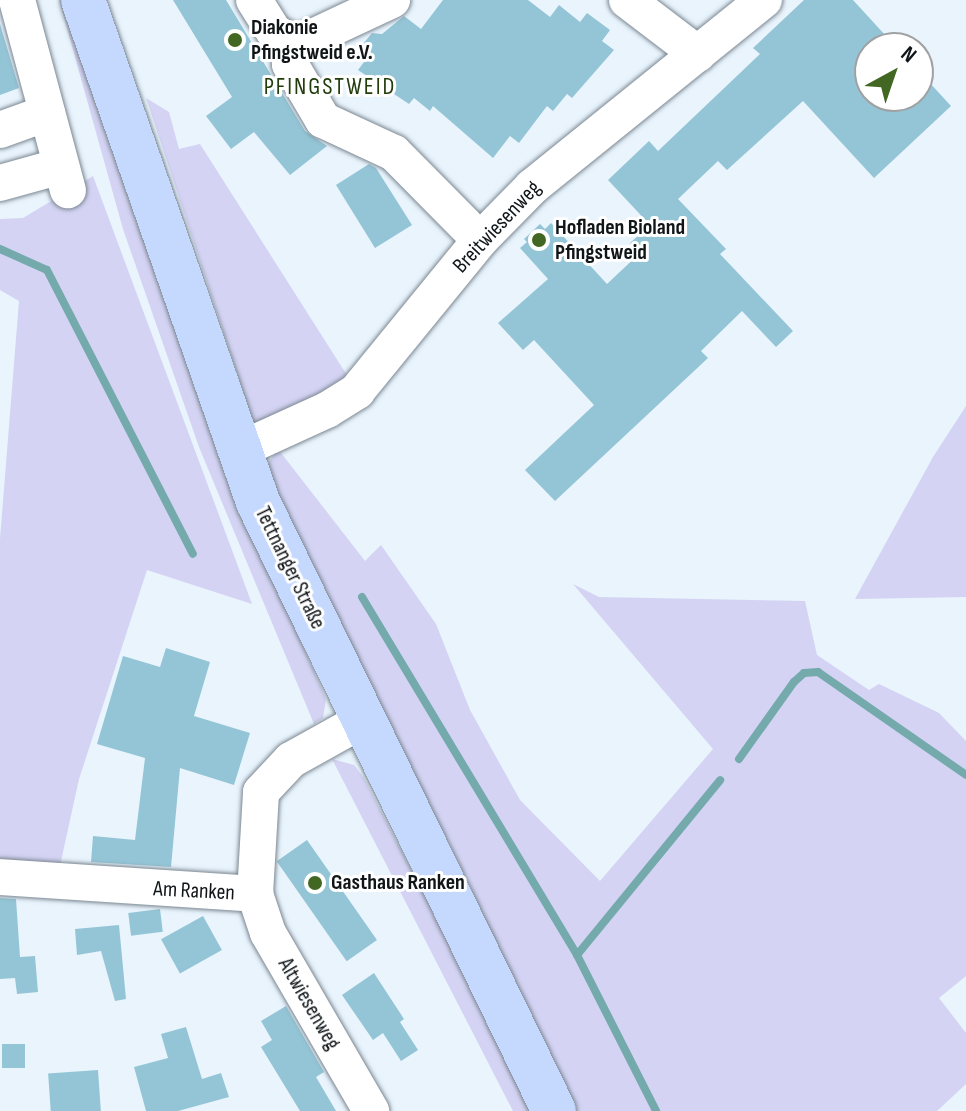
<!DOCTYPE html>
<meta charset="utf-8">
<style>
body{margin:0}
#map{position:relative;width:966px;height:1111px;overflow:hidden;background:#e9f4fd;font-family:"Sofia Sans Condensed",sans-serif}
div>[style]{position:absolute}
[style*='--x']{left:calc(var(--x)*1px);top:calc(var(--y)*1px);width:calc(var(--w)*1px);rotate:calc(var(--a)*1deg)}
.green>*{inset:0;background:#d4d3f4}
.stream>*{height:8px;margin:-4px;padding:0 4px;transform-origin:4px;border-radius:4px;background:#75aaac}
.building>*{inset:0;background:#94c5d6;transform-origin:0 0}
.roads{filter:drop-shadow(0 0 2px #7b8791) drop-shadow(0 0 2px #7b8791)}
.minor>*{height:36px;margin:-18px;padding:0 18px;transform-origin:18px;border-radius:18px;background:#fff}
.major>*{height:44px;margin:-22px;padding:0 22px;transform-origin:22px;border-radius:22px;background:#c5d9fe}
.dots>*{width:22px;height:22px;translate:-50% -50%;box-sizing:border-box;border:4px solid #fff;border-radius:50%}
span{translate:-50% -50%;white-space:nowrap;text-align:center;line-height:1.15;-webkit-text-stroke:6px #fff;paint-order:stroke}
.poi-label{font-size:22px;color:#101518;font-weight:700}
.left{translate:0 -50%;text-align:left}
.street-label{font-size:22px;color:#101518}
.neighbourhood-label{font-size:24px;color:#223c0c;letter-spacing:2px}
.north{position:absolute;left:854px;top:32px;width:80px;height:80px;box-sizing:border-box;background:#fff;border:2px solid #9fa1a3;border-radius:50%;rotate:40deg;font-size:22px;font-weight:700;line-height:32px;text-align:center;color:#101518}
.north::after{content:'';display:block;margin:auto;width:28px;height:36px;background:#416722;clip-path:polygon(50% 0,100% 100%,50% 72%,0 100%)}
</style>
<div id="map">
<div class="green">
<i style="clip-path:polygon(59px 0,64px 0,245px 513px,326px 699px,323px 718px,314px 724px,199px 447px,123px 229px)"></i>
<i style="clip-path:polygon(146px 98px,169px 112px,179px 149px,200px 144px,357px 391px,254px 424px)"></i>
<i style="clip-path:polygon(93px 176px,252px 604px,147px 570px,79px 779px,58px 875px,0 877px,0 539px,19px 301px,0 290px,0 219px,23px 218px)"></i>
<i style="clip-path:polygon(966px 406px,966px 597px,855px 599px,933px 457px)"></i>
<i style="clip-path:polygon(278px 449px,365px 561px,381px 545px,436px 624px,470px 710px,520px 800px,600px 881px,713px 749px,573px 584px,599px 597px,805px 601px,817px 655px,869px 690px,879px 684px,939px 713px,966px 741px,966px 976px,939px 998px,966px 1033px,966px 1084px,937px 1111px,574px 1111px,469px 884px,264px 469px)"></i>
<i style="clip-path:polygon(332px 759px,354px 765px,364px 778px,535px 1111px,513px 1111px)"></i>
</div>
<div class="stream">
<i style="--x:0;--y:249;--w:51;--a:24.1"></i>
<i style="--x:47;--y:270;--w:319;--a:62.8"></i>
<i style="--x:362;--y:597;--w:418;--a:59"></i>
<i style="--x:577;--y:955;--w:175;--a:63.1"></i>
<i style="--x:739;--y:759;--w:95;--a:-54.5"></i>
<i style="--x:794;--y:682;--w:13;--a:-42"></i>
<i style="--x:804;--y:673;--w:14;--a:-4"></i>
<i style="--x:818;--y:672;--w:180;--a:34.8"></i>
<i style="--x:577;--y:955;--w:226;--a:-50.7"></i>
</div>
<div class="building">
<i style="clip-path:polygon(173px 0,226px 0,305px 131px,327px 146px,290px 175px,254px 132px,231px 149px,206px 116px,232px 97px)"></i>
<i style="clip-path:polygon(443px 0,528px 0,550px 17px,559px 5px,580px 22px,587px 13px,610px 30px,602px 41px,614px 50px,572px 98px,567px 94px,553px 111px,547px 106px,519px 143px,510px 136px,493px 158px,433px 106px,430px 111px,414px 98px,409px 104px,358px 70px,367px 58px,358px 50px,372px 33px,382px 34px,404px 16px,421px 29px)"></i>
<i style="clip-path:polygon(804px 0,853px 0,897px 48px,870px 48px,870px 96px,918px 96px,918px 70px,951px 106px,874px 178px,803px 101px,727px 170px,718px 161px,678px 199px,726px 249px,720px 254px,793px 331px,776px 347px,742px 311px,701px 351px,708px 358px,555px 501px,525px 470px,594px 405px,534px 340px,523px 350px,498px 323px,548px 279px,520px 248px,527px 242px,524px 239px,540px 224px,545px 229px,551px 223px,607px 284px,640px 253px,630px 243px,650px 225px,608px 180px,649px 141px,658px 151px,760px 54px,753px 48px)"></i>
<i style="clip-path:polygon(0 24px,19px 88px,0 95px)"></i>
<i style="clip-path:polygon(369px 164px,376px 168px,412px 225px,375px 248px,336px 185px)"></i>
<i style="clip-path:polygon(166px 648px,210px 662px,194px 716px,250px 733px,234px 785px,180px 768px,171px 867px,91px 862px,93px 836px,135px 840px,145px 758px,97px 744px,123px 656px,160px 667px)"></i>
<i style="left:307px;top:840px;width:122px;height:37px;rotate:55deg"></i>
<i style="clip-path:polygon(0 898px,16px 899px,20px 957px,35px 956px,38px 992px,17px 994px,15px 978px,0 979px)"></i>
<i style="left:160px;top:909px;width:23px;height:32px;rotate:83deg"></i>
<i style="left:203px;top:916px;width:39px;height:48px;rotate:61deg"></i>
<i style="clip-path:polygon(119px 925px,126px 999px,115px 1001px,101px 951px,77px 955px,75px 929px)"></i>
<i style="clip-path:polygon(374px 973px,404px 1019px,400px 1022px,418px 1050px,401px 1061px,383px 1033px,373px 1040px,342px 995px)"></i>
<i style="clip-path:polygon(286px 1006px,324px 1072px,316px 1077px,336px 1111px,300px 1111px,261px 1047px,272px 1040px,261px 1021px)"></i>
<i style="clip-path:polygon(186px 1027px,202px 1079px,221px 1073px,229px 1097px,178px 1111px,146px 1111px,134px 1067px,168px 1058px,161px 1034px)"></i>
<i style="left:2px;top:1044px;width:23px;height:24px"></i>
<i style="left:98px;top:1070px;width:41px;height:50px;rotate:86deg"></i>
</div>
<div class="roads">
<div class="minor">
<i style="--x:17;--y:0;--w:197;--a:75"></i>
<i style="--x:254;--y:0;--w:39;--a:58"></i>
<i style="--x:275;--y:33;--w:25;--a:26"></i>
<i style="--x:298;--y:44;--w:104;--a:-25.1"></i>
<i style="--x:627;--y:0;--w:89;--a:37.3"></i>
<i style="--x:291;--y:42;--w:22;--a:93"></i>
<i style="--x:290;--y:64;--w:65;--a:59.5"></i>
<i style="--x:323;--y:120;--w:78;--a:24.9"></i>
<i style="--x:394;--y:153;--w:122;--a:45.3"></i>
<i style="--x:0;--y:130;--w:50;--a:-19.9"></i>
<i style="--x:0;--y:183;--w:63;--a:-15.6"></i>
<i style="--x:237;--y:451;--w:99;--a:-24.5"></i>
<i style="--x:327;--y:410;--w:36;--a:-32"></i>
<i style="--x:357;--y:391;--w:195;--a:-50.8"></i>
<i style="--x:480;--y:240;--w:74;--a:-45.5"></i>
<i style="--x:532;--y:187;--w:298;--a:-38.9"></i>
<i style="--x:0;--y:877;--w:256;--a:3.8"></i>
<i style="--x:255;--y:894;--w:102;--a:-86.6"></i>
<i style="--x:261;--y:792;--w:44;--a:-46.8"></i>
<i style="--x:291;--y:760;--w:82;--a:-29.1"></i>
<i style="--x:255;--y:894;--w:41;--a:71.6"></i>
<i style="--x:268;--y:933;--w:206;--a:59.9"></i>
</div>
<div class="major">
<i style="--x:83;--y:0;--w:532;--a:70.78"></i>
<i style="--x:258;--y:502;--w:677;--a:64.08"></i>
</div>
</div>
<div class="dots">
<i style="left:235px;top:40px;background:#416722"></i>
<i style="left:539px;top:240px;background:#416722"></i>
<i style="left:315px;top:883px;background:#416722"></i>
</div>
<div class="poi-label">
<span class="left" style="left:251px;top:40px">Diakonie<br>Pfingstweid e.V.</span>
<span class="left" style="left:555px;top:240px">Hofladen Bioland<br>Pfingstweid</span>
<span class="left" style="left:331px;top:883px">Gasthaus Ranken</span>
</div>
<div class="street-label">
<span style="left:497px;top:227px;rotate:-47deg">Breitwiesenweg</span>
<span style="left:290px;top:568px;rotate:64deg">Tettnanger Straße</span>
<span style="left:194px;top:891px;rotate:3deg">Am Ranken</span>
<span style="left:309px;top:1004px;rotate:60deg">Altwiesenweg</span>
</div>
<div class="neighbourhood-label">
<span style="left:330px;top:87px">PFINGSTWEID</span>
</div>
<div class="north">N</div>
</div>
